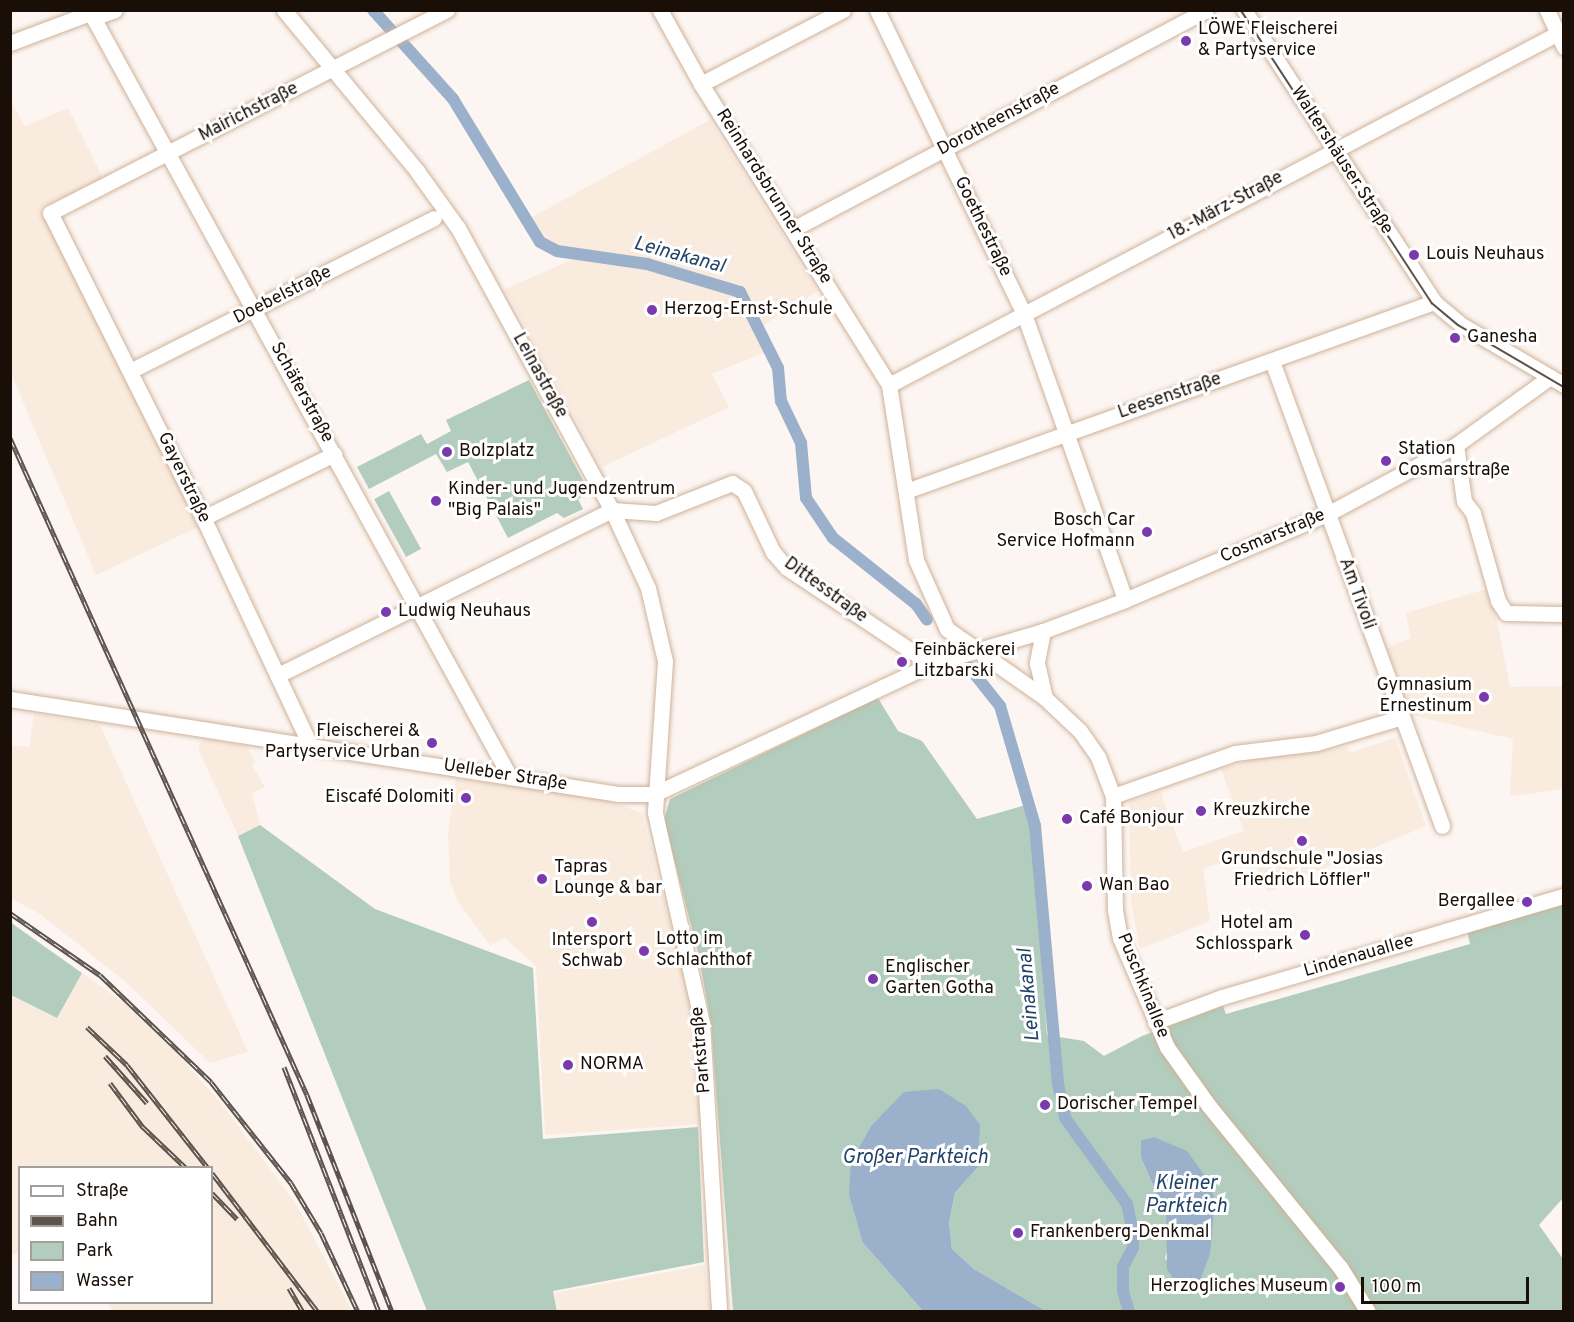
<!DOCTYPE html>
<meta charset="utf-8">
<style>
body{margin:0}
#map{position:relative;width:1574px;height:1322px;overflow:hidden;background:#fcf5f1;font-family:Overpass,sans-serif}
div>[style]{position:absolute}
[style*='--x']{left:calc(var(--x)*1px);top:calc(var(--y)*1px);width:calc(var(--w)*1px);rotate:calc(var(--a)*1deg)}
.built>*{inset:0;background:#faebdf}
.green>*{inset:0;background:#b2cdbd;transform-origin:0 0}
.water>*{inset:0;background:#9bb1cb}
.canal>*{height:12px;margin:-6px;padding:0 6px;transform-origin:6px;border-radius:6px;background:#9bb1cb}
.roads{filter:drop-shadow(0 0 2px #ceb29a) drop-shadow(0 0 2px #ceb29a)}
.minor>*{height:15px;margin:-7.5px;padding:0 7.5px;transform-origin:7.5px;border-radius:7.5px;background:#fff}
.tram>*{height:1.5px;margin:-0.75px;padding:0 0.75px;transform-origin:0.75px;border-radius:0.75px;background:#5c534c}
.rail>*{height:5px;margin-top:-2.5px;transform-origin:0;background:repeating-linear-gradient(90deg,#fff 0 9px,#5c534c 0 18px);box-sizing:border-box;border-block:2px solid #5c534c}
.dots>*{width:16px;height:16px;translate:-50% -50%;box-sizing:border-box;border:3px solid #fff;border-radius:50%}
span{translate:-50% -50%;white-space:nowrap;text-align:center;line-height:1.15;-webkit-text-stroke:6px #fff;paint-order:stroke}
.poi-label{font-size:18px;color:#190f07}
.left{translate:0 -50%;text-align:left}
.right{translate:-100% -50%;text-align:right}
.street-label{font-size:18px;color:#190f07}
.water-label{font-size:20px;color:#214368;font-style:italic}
.frame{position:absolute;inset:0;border:12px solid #190f07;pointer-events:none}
.legend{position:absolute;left:18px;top:1166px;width:195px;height:138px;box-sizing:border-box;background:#fff;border:2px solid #a39f9c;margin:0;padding:8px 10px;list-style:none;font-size:18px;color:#190f07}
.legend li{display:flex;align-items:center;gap:12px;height:30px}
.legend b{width:30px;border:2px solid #a39f9c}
.scale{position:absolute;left:1361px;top:1277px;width:168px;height:27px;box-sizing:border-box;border:3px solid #190f07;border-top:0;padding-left:8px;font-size:18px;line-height:21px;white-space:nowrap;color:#190f07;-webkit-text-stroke:4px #fff;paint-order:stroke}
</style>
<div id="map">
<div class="built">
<i style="clip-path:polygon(10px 100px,25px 126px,68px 108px,103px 178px,41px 207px,198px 527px,96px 575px,11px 373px)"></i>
<i style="clip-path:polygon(710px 120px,818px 291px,757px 329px,767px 351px,712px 374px,729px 407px,602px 467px,505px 289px,574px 259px,573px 255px,536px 242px,523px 222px)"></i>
<i style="clip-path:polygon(1490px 588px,1510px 687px,1563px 686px,1563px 789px,1510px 796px,1513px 739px,1411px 715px,1387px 648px,1411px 638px,1406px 613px)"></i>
<i style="clip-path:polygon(34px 714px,100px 725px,248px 1052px,210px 1063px,127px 983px,40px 914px,11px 898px,11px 745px,29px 747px)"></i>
<i style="clip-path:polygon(1395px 738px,1426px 826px,1267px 892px,1252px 855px,1203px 868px,1210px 921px,1140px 949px,1131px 902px,1129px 802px,1160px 791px,1183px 852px,1244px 831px,1221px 769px,1255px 759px,1347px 747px,1350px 753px)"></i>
<i style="clip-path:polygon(202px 739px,247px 746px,255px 763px,252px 766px,265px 787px,252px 793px,260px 825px,238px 835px,198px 749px)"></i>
<i style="clip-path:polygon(456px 779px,597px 797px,642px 813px,695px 1019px,702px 1124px,545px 1135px,536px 966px,505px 938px,490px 945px,457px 900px,450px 882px,448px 833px)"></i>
<i style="clip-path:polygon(82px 973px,126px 1004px,169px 1044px,224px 1107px,295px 1202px,352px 1311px,112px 1311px,108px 1303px,212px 1302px,212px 1168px,20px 1168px,19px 1252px,11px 1256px,10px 995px,57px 1018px)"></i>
<i style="clip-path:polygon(705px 1265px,710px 1311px,558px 1311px,554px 1293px)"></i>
</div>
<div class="green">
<i style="clip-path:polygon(529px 380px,590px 493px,578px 499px,583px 509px,564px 518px,557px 513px,508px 538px,468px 462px,447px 472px,436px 454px,369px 489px,357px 467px,421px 434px,427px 444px,451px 431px,446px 420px)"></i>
<i style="left:389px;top:491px;width:66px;height:17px;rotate:61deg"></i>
<i style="clip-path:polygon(evenodd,878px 698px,898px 731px,922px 741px,977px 819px,1026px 805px,1035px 861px,1047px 1035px,1084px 1041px,1104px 1056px,1142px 1036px,1223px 1006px,1226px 1014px,1470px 944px,1467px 931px,1563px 903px,1563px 1198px,1539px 1225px,1563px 1259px,1563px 1311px,1046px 1311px,974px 1269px,952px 1249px,949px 1223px,955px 1193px,978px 1167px,863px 1243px,923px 1311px,733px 1311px,711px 1023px,698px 952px,664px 820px,670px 799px,878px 698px,1154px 1137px,1184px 1286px,1165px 1258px,1168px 1248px,1166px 1214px,1141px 1158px,1141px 1140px,1154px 1137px)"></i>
<i style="clip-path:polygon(260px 825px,375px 909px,533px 968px,543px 1139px,698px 1127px,704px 1262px,553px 1291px,557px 1311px,427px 1311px,238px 836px)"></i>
<i style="clip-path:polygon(10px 922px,82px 973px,57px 1018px,11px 995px)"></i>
</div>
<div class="water">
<i style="clip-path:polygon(939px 1089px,966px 1106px,980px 1125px,978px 1167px,955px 1193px,949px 1223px,952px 1249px,974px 1269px,1046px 1311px,923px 1311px,863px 1243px,849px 1194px,851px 1163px,871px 1126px,904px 1092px)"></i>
<i style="clip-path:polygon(1154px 1137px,1187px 1151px,1208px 1180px,1215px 1200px,1210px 1254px,1199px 1283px,1184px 1286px,1174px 1280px,1167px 1269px,1166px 1214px,1141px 1158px,1141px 1140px)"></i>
</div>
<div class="canal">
<i style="--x:373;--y:10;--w:120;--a:48"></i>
<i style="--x:453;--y:99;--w:167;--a:58.7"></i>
<i style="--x:540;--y:242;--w:19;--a:28"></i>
<i style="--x:557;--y:251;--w:91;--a:8.2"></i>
<i style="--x:647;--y:264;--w:97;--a:16.8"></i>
<i style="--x:740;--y:292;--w:85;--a:63.4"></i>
<i style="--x:778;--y:368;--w:33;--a:85"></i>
<i style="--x:781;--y:401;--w:47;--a:64.5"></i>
<i style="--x:801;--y:443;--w:55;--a:84.8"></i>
<i style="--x:806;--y:498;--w:48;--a:56"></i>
<i style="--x:833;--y:538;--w:106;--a:38.5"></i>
<i style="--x:916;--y:604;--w:19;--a:55"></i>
<i style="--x:969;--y:667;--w:50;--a:51.5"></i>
<i style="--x:1000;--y:706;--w:125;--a:73.7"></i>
<i style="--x:1035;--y:826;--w:259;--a:84.9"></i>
<i style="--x:1058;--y:1084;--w:35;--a:78"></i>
<i style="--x:1065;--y:1118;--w:106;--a:54.2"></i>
<i style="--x:1127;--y:1204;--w:30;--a:78"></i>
<i style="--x:1133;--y:1233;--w:15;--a:90"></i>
<i style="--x:1133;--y:1248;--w:21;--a:118"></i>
<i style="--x:1123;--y:1267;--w:24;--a:90"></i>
<i style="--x:1123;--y:1291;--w:22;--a:74"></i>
</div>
<div class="roads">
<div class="minor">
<i style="--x:89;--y:10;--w:875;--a:61.24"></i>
<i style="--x:284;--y:10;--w:209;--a:50.4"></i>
<i style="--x:417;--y:171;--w:70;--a:54.3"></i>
<i style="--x:458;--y:228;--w:321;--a:61.4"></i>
<i style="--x:612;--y:510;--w:86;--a:65.2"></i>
<i style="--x:648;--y:588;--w:75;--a:76.9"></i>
<i style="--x:665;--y:661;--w:152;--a:93.8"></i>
<i style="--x:655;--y:813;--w:215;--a:77.4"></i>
<i style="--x:702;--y:1023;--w:289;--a:86.6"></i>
<i style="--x:660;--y:10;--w:85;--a:61"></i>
<i style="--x:701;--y:84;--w:355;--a:58"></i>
<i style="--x:889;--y:385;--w:177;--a:81.2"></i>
<i style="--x:916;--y:560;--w:76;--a:65.8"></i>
<i style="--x:947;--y:629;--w:120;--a:35.1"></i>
<i style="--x:1045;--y:698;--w:48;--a:43.3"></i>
<i style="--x:1080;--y:731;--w:32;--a:55"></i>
<i style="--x:1098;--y:757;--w:42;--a:69"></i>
<i style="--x:1113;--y:796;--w:114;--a:89"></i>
<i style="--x:1115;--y:910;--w:28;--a:80"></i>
<i style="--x:1120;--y:938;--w:119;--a:66.7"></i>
<i style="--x:1167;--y:1047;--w:72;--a:54.6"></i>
<i style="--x:1209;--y:1106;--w:208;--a:50.9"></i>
<i style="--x:1340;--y:1267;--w:53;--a:58.1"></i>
<i style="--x:877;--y:10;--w:338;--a:64.2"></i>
<i style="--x:1024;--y:314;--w:303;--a:70.5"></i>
<i style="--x:1244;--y:10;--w:348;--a:56.9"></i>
<i style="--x:1434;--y:302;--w:34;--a:40"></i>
<i style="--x:1460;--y:324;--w:121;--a:30.4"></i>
<i style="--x:1547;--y:10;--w:41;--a:65.3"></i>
<i style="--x:93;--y:18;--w:23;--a:-20"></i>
<i style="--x:10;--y:43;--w:85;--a:-20.6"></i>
<i style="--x:701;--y:84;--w:160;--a:-27.5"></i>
<i style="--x:793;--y:229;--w:467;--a:-27.9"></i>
<i style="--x:1272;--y:361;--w:495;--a:69.9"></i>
<i style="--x:130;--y:371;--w:340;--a:-26.7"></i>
<i style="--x:889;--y:385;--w:763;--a:-27.74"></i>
<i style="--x:1456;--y:445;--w:57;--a:81.9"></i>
<i style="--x:1464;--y:501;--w:15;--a:53"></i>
<i style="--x:1473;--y:513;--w:91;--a:74.1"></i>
<i style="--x:1498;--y:601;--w:14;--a:56"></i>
<i style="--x:1506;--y:613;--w:58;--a:1"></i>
<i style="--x:906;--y:491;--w:561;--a:-19.7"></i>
<i style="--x:203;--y:518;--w:146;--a:-26"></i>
<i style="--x:1043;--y:631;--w:33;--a:101"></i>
<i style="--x:1037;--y:663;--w:36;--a:77"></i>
<i style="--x:278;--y:675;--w:373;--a:-26.3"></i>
<i style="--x:612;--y:510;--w:44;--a:3.9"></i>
<i style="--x:656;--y:513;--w:82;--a:-21.5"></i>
<i style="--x:732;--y:483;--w:14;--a:34"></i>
<i style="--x:744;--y:491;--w:68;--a:64.6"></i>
<i style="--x:773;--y:552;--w:21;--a:49"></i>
<i style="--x:787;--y:568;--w:173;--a:33.7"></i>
<i style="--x:10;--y:699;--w:615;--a:8.88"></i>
<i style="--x:618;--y:794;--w:36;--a:0"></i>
<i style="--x:654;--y:794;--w:306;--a:-25.1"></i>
<i style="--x:931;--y:664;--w:117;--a:-16.4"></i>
<i style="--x:1043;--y:631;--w:88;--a:-20.7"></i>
<i style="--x:1125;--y:600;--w:220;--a:-23.1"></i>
<i style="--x:1327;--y:514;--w:146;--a:-28.1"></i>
<i style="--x:1456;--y:445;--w:116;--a:-35.9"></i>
<i style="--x:311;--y:747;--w:253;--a:-115.2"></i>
<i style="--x:203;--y:518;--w:341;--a:-116.6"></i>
<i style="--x:50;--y:213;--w:446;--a:-27.1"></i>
<i style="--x:1113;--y:796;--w:129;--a:-19.4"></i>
<i style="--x:1235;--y:753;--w:82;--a:-7"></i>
<i style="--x:1316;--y:743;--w:90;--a:-16.8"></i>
<i style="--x:1155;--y:1022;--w:72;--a:-20.5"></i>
<i style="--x:1222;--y:997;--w:357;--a:-16.5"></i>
</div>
</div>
<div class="tram">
<i style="--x:1241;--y:10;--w:350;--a:56.9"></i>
<i style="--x:1432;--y:303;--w:34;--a:40"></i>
<i style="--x:1458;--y:325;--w:123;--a:30.3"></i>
</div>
<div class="rail">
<i style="--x:10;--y:438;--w:721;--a:65.67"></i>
<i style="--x:307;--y:1095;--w:233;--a:68.6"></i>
<i style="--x:10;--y:913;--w:109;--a:34.6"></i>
<i style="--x:100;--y:975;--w:154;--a:43.9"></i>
<i style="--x:211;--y:1082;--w:129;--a:51.6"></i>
<i style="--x:291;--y:1183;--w:58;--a:59"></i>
<i style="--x:321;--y:1233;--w:87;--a:64.9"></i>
<i style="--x:87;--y:1027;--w:55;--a:43.5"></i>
<i style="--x:127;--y:1065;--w:131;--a:51.8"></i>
<i style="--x:105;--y:1056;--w:63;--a:48.2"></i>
<i style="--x:284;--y:1067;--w:263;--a:68.8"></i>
<i style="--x:110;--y:1083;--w:54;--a:53.3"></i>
<i style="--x:142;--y:1126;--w:61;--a:43.7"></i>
<i style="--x:212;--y:1173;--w:175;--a:52.7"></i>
<i style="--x:212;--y:1193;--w:36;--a:46"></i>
<i style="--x:289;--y:1288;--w:28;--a:60"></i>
</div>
<div class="dots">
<i style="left:1186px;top:41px;background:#7b39ae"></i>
<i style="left:1414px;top:255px;background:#7b39ae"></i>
<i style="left:652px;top:310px;background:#7b39ae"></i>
<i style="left:1455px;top:338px;background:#7b39ae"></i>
<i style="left:447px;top:452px;background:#7b39ae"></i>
<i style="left:1386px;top:461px;background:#7b39ae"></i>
<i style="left:436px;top:501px;background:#7b39ae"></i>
<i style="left:1147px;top:532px;background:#7b39ae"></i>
<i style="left:386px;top:612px;background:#7b39ae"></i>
<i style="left:902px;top:662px;background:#7b39ae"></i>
<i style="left:1484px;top:697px;background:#7b39ae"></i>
<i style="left:432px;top:743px;background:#7b39ae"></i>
<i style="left:466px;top:798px;background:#7b39ae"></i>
<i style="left:1201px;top:811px;background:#7b39ae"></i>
<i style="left:1067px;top:819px;background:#7b39ae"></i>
<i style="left:1302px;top:841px;background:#7b39ae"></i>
<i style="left:542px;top:879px;background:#7b39ae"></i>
<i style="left:1087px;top:886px;background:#7b39ae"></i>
<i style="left:1527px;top:902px;background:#7b39ae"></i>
<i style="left:592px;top:922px;background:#7b39ae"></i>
<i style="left:1305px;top:935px;background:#7b39ae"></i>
<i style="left:644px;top:951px;background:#7b39ae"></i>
<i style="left:873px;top:979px;background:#7b39ae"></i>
<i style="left:568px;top:1065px;background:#7b39ae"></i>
<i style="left:1045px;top:1105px;background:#7b39ae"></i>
<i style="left:1018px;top:1233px;background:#7b39ae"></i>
<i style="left:1340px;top:1287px;background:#7b39ae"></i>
</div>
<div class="poi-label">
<span class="left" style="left:1198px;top:41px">LÖWE Fleischerei<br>&amp; Partyservice</span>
<span class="left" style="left:1426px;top:255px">Louis Neuhaus</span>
<span class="left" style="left:664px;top:310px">Herzog-Ernst-Schule</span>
<span class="left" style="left:1467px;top:338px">Ganesha</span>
<span class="left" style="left:1398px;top:461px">Station<br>Cosmarstraße</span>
<span class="left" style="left:459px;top:452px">Bolzplatz</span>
<span class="left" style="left:448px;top:501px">Kinder- und Jugendzentrum<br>"Big Palais"</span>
<span class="right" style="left:1135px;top:532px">Bosch Car<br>Service Hofmann</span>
<span class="left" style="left:398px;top:612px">Ludwig Neuhaus</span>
<span class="left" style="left:914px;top:662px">Feinbäckerei<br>Litzbarski</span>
<span class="right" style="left:1472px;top:697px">Gymnasium<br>Ernestinum</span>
<span class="right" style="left:420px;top:743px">Fleischerei &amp;<br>Partyservice Urban</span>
<span class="right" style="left:454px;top:798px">Eiscafé Dolomiti</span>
<span class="left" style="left:1213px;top:811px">Kreuzkirche</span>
<span class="left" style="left:1079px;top:819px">Café Bonjour</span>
<span style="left:1302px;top:871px">Grundschule "Josias<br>Friedrich Löffler"</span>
<span class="left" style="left:554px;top:879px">Tapras<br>Lounge &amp; bar</span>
<span class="left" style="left:1099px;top:886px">Wan Bao</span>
<span class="right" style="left:1515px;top:902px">Bergallee</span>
<span class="right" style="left:1293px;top:935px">Hotel am<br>Schlosspark</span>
<span class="left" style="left:656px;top:951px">Lotto im<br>Schlachthof</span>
<span style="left:592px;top:952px">Intersport<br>Schwab</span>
<span class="left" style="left:885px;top:979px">Englischer<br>Garten Gotha</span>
<span class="left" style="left:580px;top:1065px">NORMA</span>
<span class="left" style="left:1057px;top:1105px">Dorischer Tempel</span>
<span class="left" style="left:1030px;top:1233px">Frankenberg-Denkmal</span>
<span class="right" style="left:1328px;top:1287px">Herzogliches Museum</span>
</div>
<div class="street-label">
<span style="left:249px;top:113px;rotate:-27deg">Mairichstraße</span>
<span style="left:999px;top:120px;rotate:-28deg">Dorotheenstraße</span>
<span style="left:1341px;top:161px;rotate:57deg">Waltershäuser Straße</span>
<span style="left:773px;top:197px;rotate:58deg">Reinhardsbrunner Straße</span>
<span style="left:1226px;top:207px;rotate:-28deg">18.-März-Straße</span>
<span style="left:982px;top:227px;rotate:64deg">Goethestraße</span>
<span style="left:283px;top:296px;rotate:-27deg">Doebelstraße</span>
<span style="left:539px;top:376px;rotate:61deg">Leinastraße</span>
<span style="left:301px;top:393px;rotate:61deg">Schäferstraße</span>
<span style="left:1170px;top:397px;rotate:-19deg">Leesenstraße</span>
<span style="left:183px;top:478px;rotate:64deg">Gayerstraße</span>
<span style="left:1273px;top:537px;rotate:-23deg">Cosmarstraße</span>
<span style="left:825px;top:591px;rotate:36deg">Dittesstraße</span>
<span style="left:1356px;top:594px;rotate:70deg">Am Tivoli</span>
<span style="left:505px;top:776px;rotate:9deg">Uelleber Straße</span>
<span style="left:1359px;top:957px;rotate:-16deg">Lindenauallee</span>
<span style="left:1142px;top:986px;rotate:68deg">Puschkinallee</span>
<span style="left:702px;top:1050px;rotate:-95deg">Parkstraße</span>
</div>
<div class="water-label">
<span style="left:679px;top:256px;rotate:15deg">Leinakanal</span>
<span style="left:1030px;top:995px;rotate:-95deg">Leinakanal</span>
<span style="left:915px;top:1158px">Großer Parkteich</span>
<span style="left:1186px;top:1196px">Kleiner<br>Parkteich</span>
</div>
<div class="frame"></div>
<ul class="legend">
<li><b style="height:8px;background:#fff"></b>Straße</li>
<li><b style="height:8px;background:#5c534c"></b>Bahn</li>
<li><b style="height:16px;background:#b2cdbd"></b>Park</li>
<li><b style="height:16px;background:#9bb1cb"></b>Wasser</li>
</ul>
<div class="scale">100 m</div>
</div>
